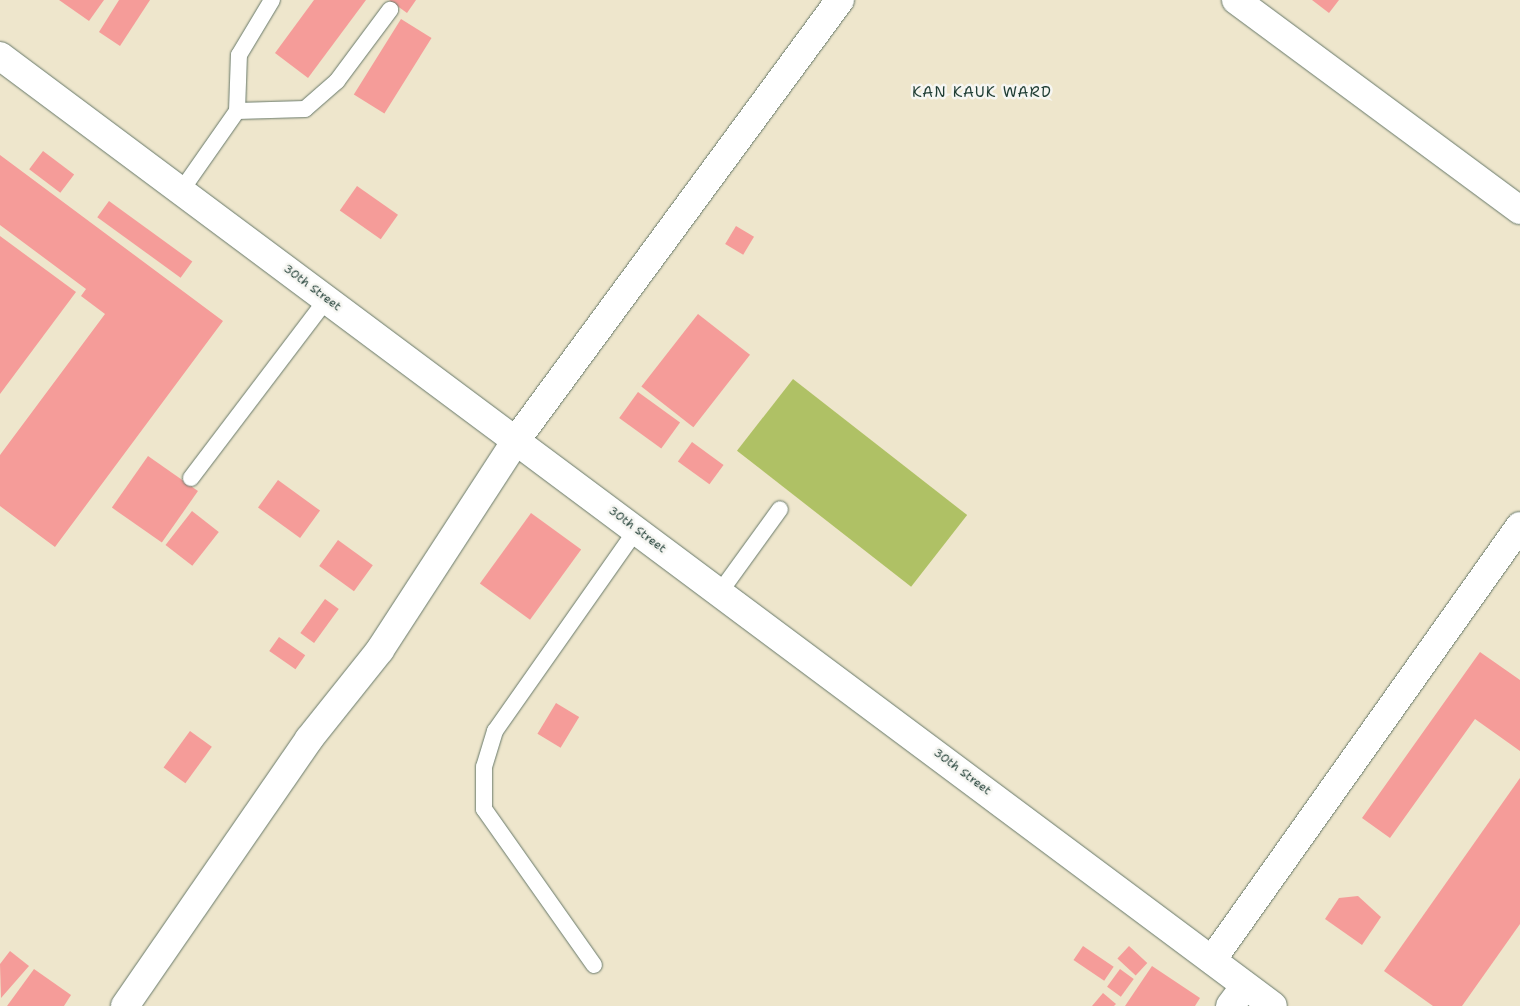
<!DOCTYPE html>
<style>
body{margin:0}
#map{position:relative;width:1520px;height:1006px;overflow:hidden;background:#eee6cc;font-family:"Shantell Sans",sans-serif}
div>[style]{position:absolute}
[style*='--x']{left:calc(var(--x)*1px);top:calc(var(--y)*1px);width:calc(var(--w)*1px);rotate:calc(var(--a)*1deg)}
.green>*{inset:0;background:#afc165;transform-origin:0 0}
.building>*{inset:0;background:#f59c99;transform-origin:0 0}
.roads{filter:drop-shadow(0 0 1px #677869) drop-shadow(0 0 1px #677869)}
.service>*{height:16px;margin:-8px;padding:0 8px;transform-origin:8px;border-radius:8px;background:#fff}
.minor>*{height:28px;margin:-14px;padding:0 14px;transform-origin:14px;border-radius:14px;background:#fff}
.secondary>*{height:28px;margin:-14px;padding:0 14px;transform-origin:14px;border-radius:14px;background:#fff}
span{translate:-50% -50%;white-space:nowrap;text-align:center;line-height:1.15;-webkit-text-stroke:5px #f6f6f2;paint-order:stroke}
.street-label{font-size:12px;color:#1f3d34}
.quarter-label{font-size:15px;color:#1f3d34;letter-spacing:1px}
</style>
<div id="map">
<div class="green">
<i style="left:793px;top:379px;width:221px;height:91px;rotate:38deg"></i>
</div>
<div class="building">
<i style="clip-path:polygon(59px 0,104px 0,89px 21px)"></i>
<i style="clip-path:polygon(119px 0,150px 0,120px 46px,99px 32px)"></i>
<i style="clip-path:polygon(314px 0,366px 0,308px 78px,275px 53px)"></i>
<i style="clip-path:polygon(389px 0,416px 0,407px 13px)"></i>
<i style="clip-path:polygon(1312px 0,1339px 0,1329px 13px)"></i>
<i style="left:401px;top:19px;width:36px;height:89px;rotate:32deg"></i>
<i style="left:43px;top:151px;width:39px;height:23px;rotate:37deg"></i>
<i style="clip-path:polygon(0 155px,223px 321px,55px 547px,0 506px,0 455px,105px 314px,81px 296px,86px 289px,0 225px)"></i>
<i style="left:357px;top:186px;width:50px;height:30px;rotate:35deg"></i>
<i style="left:109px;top:201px;width:103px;height:20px;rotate:36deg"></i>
<i style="left:736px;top:226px;width:21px;height:21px;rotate:31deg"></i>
<i style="clip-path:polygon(0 236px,76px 292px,0 394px)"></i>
<i style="left:698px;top:314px;width:66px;height:92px;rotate:38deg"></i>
<i style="left:638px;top:392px;width:52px;height:32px;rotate:36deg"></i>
<i style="left:692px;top:442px;width:39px;height:24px;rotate:36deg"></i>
<i style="left:148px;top:456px;width:61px;height:63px;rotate:35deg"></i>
<i style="left:278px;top:480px;width:52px;height:34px;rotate:36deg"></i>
<i style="left:192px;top:511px;width:34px;height:43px;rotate:38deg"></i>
<i style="left:531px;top:513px;width:62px;height:87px;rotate:36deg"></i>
<i style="left:338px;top:540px;width:43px;height:32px;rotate:36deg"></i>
<i style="left:325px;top:599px;width:17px;height:42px;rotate:36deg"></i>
<i style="left:279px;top:637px;width:32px;height:17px;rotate:35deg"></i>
<i style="clip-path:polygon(1480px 652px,1520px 680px,1520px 751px,1475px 719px,1390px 838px,1362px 818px)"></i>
<i style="left:556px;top:703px;width:27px;height:36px;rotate:31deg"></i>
<i style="left:190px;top:731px;width:27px;height:45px;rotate:36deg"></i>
<i style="clip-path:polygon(1520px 778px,1520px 924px,1462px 1006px,1433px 1006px,1384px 971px)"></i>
<i style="clip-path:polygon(1358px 896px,1381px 917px,1362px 945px,1325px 919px,1339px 898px)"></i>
<i style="left:1083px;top:946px;width:37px;height:17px;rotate:34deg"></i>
<i style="left:1129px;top:946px;width:25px;height:17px;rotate:43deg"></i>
<i style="clip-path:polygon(10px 951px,29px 966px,1px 998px,0 964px)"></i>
<i style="clip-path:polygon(1152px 966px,1200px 998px,1195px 1006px,1125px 1006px)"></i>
<i style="clip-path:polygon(34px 969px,71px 995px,64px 1006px,7px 1006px)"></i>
<i style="left:1120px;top:969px;width:17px;height:22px;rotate:36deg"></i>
<i style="clip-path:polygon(1103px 993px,1116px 1004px,1114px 1006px,1092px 1006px)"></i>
</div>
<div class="roads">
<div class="service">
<i style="--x:237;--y:111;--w:68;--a:-1.7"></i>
<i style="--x:305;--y:109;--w:43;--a:-41.2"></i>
<i style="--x:337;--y:81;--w:89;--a:-53.3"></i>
<i style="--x:181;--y:191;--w:98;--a:-55"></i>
<i style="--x:237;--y:111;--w:56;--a:-88"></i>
<i style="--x:239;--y:55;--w:64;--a:-59"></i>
<i style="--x:191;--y:478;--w:225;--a:-52.8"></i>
<i style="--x:720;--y:592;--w:102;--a:-54.1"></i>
<i style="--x:594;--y:965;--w:191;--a:-125.2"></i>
<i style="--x:484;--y:809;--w:42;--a:-90"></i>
<i style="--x:484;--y:767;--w:38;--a:-73"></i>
<i style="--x:495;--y:731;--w:247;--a:-54.9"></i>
</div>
<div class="minor">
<i style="--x:1236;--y:0;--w:353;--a:36.5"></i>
<i style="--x:1212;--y:960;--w:532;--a:-54.64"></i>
<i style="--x:125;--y:1006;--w:324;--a:-55.4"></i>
<i style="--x:309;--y:739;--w:114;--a:-51.4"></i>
<i style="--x:380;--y:650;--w:252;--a:-57"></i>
<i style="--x:517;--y:439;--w:545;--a:-53.66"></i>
<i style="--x:1230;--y:1006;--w:25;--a:-53"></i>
</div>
<div class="secondary">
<i style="--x:0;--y:56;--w:1588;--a:36.73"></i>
</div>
</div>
<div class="street-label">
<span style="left:312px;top:288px;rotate:37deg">30th Street</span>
<span style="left:637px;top:530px;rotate:37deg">30th Street</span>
<span style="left:962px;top:772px;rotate:37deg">30th Street</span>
</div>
<div class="quarter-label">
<span style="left:982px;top:93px">KAN KAUK WARD</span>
</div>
</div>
